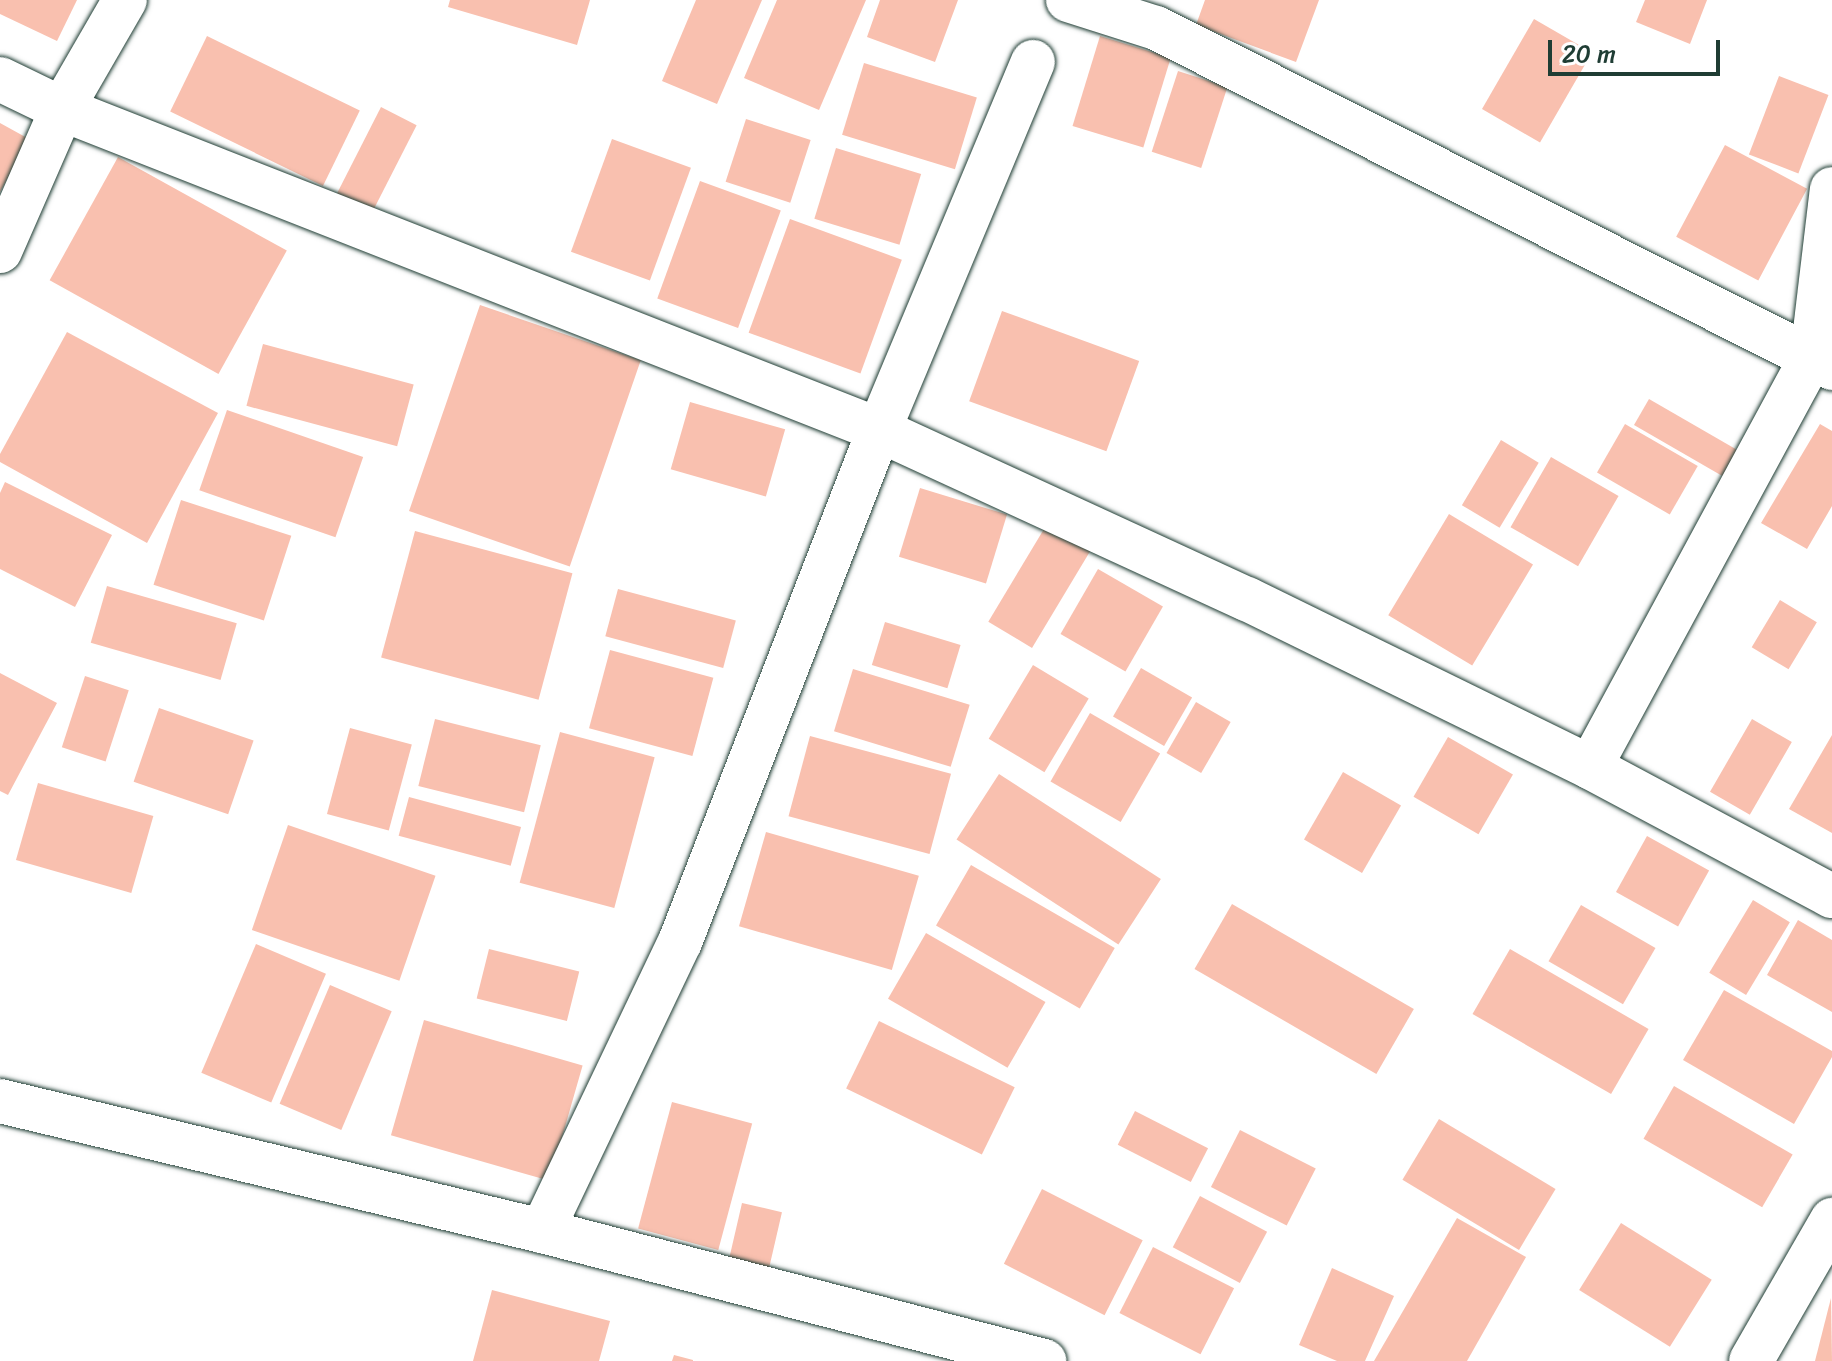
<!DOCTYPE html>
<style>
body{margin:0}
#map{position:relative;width:1832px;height:1361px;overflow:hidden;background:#fff;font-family:Sriracha,sans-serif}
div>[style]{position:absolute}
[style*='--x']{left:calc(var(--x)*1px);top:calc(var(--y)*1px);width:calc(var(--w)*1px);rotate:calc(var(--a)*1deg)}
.building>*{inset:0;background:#f9c0af;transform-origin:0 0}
.roads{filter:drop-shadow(0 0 2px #1f3d34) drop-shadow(0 0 2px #1f3d34)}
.street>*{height:44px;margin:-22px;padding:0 22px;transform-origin:22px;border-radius:22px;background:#fff}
span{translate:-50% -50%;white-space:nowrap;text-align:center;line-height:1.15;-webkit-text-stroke:8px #fff;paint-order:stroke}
.scale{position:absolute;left:1548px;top:40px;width:172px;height:36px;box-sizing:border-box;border:4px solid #1f3d34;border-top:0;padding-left:10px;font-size:24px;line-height:28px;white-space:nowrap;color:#1f3d34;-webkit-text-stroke:6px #fff;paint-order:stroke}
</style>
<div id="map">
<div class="building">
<i style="clip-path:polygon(0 0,77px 0,57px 41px,0 14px)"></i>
<i style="clip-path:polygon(450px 0,590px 0,577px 45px,448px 7px)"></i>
<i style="clip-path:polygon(696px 0,762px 0,717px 104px,662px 81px)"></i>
<i style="clip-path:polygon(777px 0,866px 0,819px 110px,744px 78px)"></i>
<i style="clip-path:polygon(880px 0,958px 0,935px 62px,867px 37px)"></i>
<i style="clip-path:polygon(1205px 0,1319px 0,1296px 62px,1196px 25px)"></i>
<i style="clip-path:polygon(1645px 0,1707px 0,1690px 44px,1636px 22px)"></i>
<i style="left:1534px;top:19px;width:67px;height:104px;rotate:30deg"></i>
<i style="left:207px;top:36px;width:170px;height:84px;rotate:26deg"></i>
<i style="left:1100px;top:36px;width:74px;height:94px;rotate:17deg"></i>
<i style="left:864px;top:63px;width:118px;height:75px;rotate:17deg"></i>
<i style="left:1178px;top:71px;width:52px;height:85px;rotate:18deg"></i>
<i style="left:1779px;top:76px;width:53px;height:84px;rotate:21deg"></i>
<i style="left:381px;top:107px;width:40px;height:97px;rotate:27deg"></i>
<i style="left:746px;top:119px;width:68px;height:66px;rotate:18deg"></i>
<i style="clip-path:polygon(0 123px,29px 139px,0 192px)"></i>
<i style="left:612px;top:139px;width:84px;height:120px;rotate:20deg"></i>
<i style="left:1725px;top:145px;width:93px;height:104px;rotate:28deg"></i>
<i style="left:836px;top:148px;width:89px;height:74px;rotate:17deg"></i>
<i style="left:118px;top:157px;width:193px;height:141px;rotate:29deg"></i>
<i style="left:700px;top:181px;width:86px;height:125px;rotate:20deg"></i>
<i style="left:790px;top:219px;width:119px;height:121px;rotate:20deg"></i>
<i style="left:480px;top:305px;width:170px;height:218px;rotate:19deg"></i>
<i style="left:1002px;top:311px;width:146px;height:96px;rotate:20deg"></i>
<i style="clip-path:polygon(67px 332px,218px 413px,147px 543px,0 462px,0 454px)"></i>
<i style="left:263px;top:344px;width:156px;height:64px;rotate:15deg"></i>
<i style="left:1649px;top:399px;width:108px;height:30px;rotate:30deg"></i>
<i style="left:690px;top:402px;width:99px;height:70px;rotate:16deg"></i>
<i style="left:227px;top:410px;width:144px;height:85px;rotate:19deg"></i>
<i style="left:1625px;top:424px;width:84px;height:56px;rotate:30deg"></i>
<i style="clip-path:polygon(1820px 424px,1832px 431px,1832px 506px,1807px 549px,1761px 523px)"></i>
<i style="left:1501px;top:440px;width:44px;height:76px;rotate:31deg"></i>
<i style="left:1551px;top:457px;width:78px;height:81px;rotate:30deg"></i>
<i style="clip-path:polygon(5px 482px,112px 535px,75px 607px,0 569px,0 493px)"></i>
<i style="left:920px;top:488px;width:91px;height:72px;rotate:17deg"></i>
<i style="left:181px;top:500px;width:116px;height:89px;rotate:18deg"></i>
<i style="left:1449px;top:514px;width:98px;height:118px;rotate:31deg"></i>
<i style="left:1047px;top:524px;width:51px;height:114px;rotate:31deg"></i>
<i style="left:415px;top:531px;width:163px;height:131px;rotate:15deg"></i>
<i style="left:1098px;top:569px;width:75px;height:75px;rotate:30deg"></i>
<i style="left:107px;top:586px;width:135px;height:59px;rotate:16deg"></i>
<i style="left:618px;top:589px;width:122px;height:49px;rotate:15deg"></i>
<i style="left:1780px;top:600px;width:43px;height:55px;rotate:31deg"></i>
<i style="left:885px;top:622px;width:79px;height:45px;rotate:17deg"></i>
<i style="left:610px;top:650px;width:107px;height:81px;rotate:15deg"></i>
<i style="left:1033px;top:665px;width:65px;height:86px;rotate:31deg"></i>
<i style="left:1141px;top:668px;width:59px;height:56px;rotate:30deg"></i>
<i style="left:853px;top:669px;width:122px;height:65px;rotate:17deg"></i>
<i style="clip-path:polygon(0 673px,57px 703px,8px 795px,0 791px)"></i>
<i style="left:85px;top:676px;width:46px;height:75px;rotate:18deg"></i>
<i style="left:1196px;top:702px;width:40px;height:59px;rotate:30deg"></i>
<i style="left:159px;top:708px;width:100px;height:78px;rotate:19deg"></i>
<i style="left:1090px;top:713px;width:81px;height:79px;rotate:30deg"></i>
<i style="left:435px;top:719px;width:109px;height:69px;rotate:14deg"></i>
<i style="left:1752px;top:719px;width:46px;height:84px;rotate:30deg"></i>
<i style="left:350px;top:728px;width:64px;height:89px;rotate:15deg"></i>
<i style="left:560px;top:732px;width:98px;height:156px;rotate:15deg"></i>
<i style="clip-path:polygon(1832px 735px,1832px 833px,1789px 809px)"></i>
<i style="left:810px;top:736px;width:146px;height:83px;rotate:15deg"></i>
<i style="left:1448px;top:737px;width:75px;height:69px;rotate:30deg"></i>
<i style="left:1343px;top:772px;width:67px;height:78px;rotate:30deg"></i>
<i style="left:999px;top:774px;width:193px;height:78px;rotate:33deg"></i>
<i style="left:38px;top:783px;width:120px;height:80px;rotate:16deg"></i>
<i style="left:409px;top:797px;width:116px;height:40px;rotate:15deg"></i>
<i style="left:288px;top:825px;width:156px;height:111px;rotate:19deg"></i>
<i style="left:766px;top:832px;width:159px;height:98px;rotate:16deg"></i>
<i style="left:1647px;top:836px;width:71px;height:64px;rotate:29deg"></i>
<i style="left:971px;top:865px;width:166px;height:70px;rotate:30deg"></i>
<i style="left:1753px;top:900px;width:43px;height:85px;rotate:31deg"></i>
<i style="left:1232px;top:904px;width:210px;height:75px;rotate:30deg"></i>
<i style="left:1581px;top:905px;width:86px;height:65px;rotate:30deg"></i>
<i style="clip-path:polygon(1798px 920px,1832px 940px,1832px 1012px,1767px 975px)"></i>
<i style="left:926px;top:933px;width:138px;height:76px;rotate:30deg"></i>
<i style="left:256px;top:944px;width:76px;height:140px;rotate:23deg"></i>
<i style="left:489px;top:949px;width:93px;height:51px;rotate:14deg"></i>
<i style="left:1510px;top:949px;width:160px;height:75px;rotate:30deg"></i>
<i style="left:330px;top:985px;width:67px;height:129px;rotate:23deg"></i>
<i style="clip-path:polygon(1724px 990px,1832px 1051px,1832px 1057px,1794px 1124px,1683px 1060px)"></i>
<i style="left:424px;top:1020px;width:165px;height:120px;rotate:16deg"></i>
<i style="left:879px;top:1021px;width:151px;height:75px;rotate:26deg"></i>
<i style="left:1674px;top:1086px;width:137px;height:61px;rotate:30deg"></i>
<i style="left:672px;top:1102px;width:83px;height:131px;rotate:15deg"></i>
<i style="left:1135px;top:1111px;width:82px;height:38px;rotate:27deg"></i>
<i style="left:1439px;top:1119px;width:136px;height:71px;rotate:31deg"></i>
<i style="left:1240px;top:1130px;width:85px;height:64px;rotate:27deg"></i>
<i style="left:1042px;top:1189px;width:113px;height:84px;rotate:27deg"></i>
<i style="left:1200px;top:1196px;width:76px;height:58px;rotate:28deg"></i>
<i style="left:742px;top:1203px;width:41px;height:71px;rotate:13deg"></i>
<i style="clip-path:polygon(1457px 1218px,1526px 1257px,1467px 1361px,1374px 1361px)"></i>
<i style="left:1621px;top:1223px;width:107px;height:79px;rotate:32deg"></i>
<i style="left:1153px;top:1247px;width:91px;height:74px;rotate:27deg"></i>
<i style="clip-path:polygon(1332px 1268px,1394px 1296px,1365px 1361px,1337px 1361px,1299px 1345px)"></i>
<i style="clip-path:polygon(492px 1290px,610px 1321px,599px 1361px,473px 1361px)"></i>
<i style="clip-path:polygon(1831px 1298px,1832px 1361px,1815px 1361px)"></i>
<i style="clip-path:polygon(674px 1355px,693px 1360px,693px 1361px,672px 1361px)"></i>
</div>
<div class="roads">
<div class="street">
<i style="--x:1068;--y:0;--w:92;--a:17.7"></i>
<i style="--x:1156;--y:28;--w:757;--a:26.7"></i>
<i style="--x:0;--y:79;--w:69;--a:25.8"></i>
<i style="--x:62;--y:109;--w:878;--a:21.45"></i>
<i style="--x:879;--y:430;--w:405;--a:24.7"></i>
<i style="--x:1247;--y:599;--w:382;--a:26.1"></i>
<i style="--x:1590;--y:767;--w:274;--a:28.1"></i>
<i style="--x:0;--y:251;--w:155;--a:-66.4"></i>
<i style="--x:62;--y:109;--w:126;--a:-60"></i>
<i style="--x:1590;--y:767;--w:467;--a:-61.6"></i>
<i style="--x:1812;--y:356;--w:168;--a:-83.2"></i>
<i style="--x:0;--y:1101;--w:557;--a:13.49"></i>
<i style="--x:542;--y:1231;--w:519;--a:14.52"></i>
<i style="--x:542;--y:1231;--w:320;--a:-64.5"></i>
<i style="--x:680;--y:942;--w:549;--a:-68.76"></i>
<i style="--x:879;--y:430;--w:399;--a:-67.3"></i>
<i style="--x:1751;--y:1361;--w:163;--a:-60.1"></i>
</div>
</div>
<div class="scale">20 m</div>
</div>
